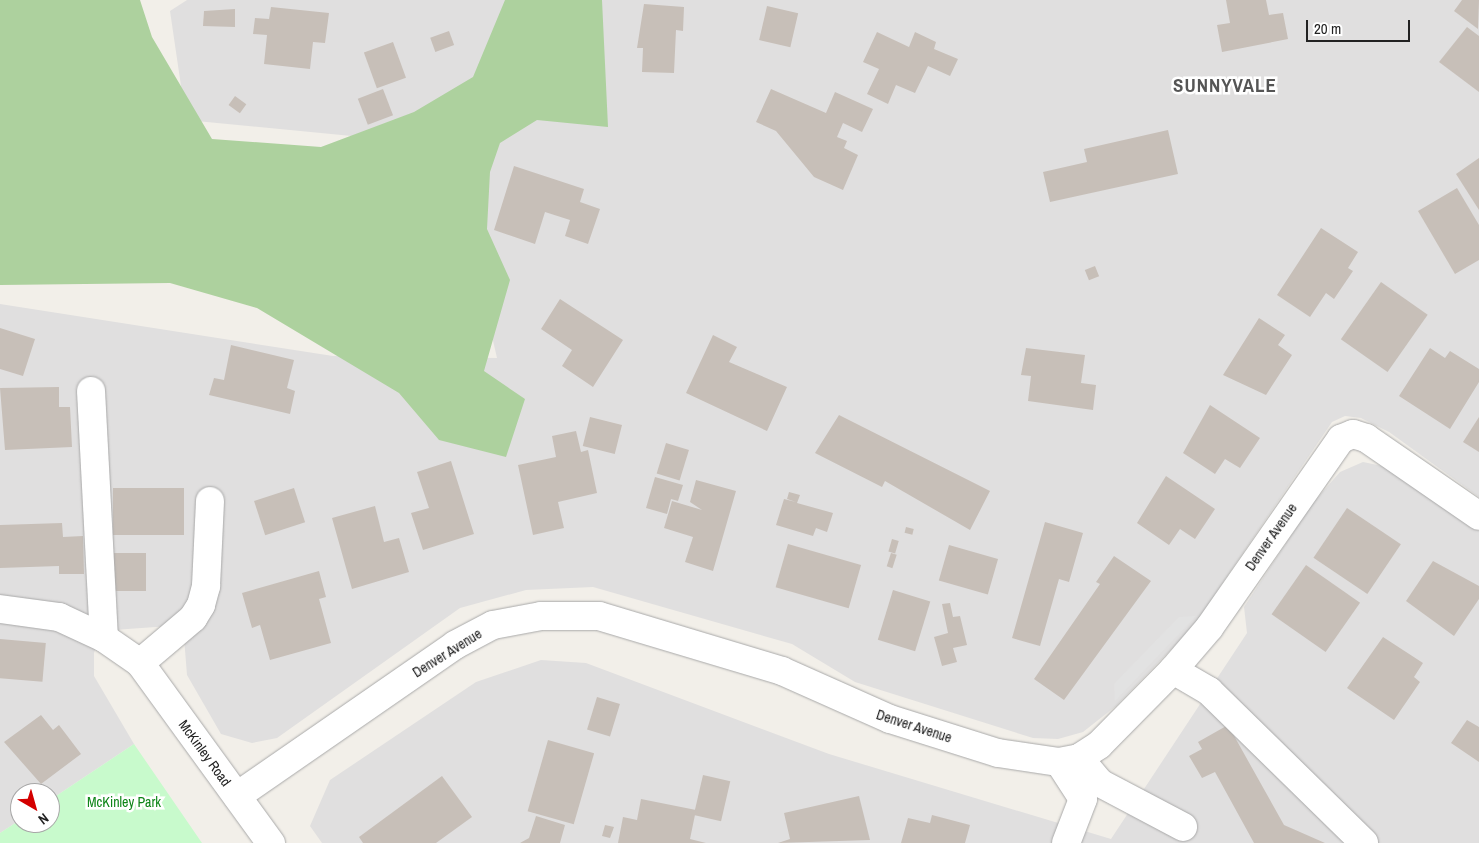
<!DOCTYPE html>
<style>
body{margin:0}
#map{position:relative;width:1479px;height:843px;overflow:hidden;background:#f2efe9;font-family:"Archivo Narrow",sans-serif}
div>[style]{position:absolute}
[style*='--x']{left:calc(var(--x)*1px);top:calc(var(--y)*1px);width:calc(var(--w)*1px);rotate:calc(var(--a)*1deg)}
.residential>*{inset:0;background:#e0dfdf}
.forest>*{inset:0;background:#add19e}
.park>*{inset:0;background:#c8facc}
.parking>*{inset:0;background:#e2e2e2}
.building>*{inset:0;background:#c7bfb8;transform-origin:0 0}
.roads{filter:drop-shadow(0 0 1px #a9a9a9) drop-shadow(0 0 1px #a9a9a9)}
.minor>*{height:28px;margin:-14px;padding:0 14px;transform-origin:14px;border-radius:14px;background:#fff}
span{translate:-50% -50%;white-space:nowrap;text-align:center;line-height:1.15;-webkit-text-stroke:5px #fff;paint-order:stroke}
.street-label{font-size:14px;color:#222}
.park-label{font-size:14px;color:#0c8416}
.district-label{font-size:19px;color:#555;font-weight:700;letter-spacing:1px}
.north{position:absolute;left:10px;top:783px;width:50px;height:50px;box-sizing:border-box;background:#fff;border:1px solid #a7a7a7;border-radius:50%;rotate:142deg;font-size:14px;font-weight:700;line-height:20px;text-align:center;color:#222}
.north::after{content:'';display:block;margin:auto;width:18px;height:22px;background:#d40000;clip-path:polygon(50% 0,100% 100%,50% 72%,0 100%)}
.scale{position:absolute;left:1306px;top:20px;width:104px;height:22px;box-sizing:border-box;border:2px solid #222;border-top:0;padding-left:6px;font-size:15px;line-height:18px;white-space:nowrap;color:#222;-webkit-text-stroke:4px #fff;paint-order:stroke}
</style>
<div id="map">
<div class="residential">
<i style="clip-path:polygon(187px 0,1479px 0,1479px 497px,1389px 432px,1361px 418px,1345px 416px,1332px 422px,1192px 628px,1116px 706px,1083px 732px,1058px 739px,1033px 738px,855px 682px,792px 644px,593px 587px,526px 590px,460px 608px,277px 738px,252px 743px,221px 734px,187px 675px,183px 625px,100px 631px,94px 653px,94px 676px,134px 744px,50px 800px,50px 793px,20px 793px,20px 820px,0 833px,0 304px,333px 356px,497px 358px,468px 232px,362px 137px,186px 120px,170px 11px)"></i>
<i style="clip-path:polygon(1363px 462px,1387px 467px,1479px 531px,1479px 843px,322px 843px,310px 826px,330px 780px,476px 682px,541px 660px,586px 663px,829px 754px,1111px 839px,1247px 633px,1244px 607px,1312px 504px,1340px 472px)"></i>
</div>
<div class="forest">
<i style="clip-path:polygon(0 0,140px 0,152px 37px,212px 139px,321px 147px,414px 112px,473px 77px,505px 0,602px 0,608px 127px,537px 120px,500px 143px,490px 172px,487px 229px,510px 280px,484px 371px,525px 399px,506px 457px,439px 440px,399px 393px,257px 308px,170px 283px,0 285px)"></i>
</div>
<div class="park">
<i style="clip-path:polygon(134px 744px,202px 843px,0 843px,0 833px,20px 820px,50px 823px,50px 800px)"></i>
</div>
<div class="parking">
<i style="clip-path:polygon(1196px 616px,1115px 701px,1114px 684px,1179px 617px)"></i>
</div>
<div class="building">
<i style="clip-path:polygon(1226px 0,1266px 0,1269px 15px,1283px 13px,1288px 39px,1222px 52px,1217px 25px,1230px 23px)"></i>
<i style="clip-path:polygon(1462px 0,1479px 0,1478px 29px,1454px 11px)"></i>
<i style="clip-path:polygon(644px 4px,684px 7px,683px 31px,676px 30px,674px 73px,642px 72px,643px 48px,637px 48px)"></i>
<i style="left:767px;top:6px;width:32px;height:35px;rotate:13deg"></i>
<i style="clip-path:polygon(271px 7px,329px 13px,325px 43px,313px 42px,310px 69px,264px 64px,267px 35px,253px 34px,255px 18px,269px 19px)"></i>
<i style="clip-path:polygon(235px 9px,235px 27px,203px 26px,204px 11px)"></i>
<i style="clip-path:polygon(1467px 27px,1479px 36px,1479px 92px,1439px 62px)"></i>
<i style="left:449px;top:31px;width:15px;height:20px;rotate:70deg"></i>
<i style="clip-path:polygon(877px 32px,909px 47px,915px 32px,936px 42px,934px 49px,958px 59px,950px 76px,928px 66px,915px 93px,896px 85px,888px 104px,867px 94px,879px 69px,863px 62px)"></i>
<i style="left:393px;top:42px;width:38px;height:31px;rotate:70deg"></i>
<i style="left:383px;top:89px;width:28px;height:27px;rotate:69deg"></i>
<i style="clip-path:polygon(771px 89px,826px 113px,835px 92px,873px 109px,862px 132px,843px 123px,837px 137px,847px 141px,844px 148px,858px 155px,843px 190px,814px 177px,776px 131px,756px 122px)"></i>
<i style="left:235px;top:96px;width:14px;height:11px;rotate:36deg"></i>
<i style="clip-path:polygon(1168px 130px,1178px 174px,1050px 202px,1043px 172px,1087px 162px,1084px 149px)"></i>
<i style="clip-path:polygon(1479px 158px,1479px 210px,1456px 174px)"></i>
<i style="clip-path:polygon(514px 166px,584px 189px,580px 202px,600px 209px,588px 244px,565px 236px,570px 220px,545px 212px,535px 244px,494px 230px)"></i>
<i style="clip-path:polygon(1457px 188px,1479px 225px,1479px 260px,1455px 274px,1418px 211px)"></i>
<i style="clip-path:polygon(1321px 228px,1358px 252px,1348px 268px,1353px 271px,1334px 299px,1326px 293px,1310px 317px,1277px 295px)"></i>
<i style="left:1095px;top:266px;width:11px;height:11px;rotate:68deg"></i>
<i style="left:1381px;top:282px;width:57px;height:70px;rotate:35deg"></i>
<i style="clip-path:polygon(560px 299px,623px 340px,593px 387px,562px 366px,572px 350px,541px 329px)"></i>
<i style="clip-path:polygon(1259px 318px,1285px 335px,1278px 345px,1292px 355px,1266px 395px,1223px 375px)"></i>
<i style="clip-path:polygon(0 328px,35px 339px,23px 376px,0 369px)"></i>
<i style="clip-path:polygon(713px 335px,737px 347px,729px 362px,787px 387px,767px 431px,686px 393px)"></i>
<i style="clip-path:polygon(231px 345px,294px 360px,287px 388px,295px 391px,290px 414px,209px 395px,214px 378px,224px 380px)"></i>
<i style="clip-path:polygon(1026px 348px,1085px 355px,1081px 383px,1096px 385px,1093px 410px,1028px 401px,1031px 376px,1021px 375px)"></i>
<i style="clip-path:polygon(1430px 348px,1445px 358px,1450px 351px,1479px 369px,1479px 382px,1450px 429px,1399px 396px)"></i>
<i style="clip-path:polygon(59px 387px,59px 407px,70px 407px,72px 447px,5px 450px,0 388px)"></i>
<i style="clip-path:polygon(1210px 405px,1260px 438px,1240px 468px,1225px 459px,1215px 474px,1183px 453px)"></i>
<i style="clip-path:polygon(839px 415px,990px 491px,970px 530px,885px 481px,882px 487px,815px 453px)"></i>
<i style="left:590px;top:417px;width:33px;height:30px;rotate:14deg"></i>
<i style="clip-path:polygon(1479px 417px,1479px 452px,1463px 442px)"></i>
<i style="clip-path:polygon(576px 431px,581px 452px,588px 450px,597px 493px,558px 502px,564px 528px,533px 535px,518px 465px,556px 457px,552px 436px)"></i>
<i style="left:666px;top:443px;width:24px;height:32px;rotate:17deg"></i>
<i style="clip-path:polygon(451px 461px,474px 534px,423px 550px,411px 513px,429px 508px,417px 472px)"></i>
<i style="clip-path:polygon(1166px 476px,1215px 509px,1195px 539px,1180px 529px,1169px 545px,1137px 523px)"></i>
<i style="clip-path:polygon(655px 477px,683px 485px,678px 501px,671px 499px,667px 514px,646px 508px)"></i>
<i style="clip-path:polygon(696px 480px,736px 491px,713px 571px,685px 562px,693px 537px,664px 528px,672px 501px,702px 510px,690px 502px)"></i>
<i style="left:184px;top:488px;width:47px;height:71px;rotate:90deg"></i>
<i style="left:294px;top:488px;width:36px;height:42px;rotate:72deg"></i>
<i style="clip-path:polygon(789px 492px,800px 495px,797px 503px,833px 513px,827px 532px,816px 528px,813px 536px,776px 525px,784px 499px,796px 502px,787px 499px)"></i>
<i style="clip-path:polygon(375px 506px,384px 542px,399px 538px,409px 572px,352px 589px,332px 518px)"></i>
<i style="left:1347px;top:508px;width:65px;height:60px;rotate:34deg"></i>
<i style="clip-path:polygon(1045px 522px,1083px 533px,1069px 582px,1059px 579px,1040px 646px,1012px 638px)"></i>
<i style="clip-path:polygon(62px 523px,63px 537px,83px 536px,84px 574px,59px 574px,59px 566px,0 568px,0 525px)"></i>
<i style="left:906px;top:527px;width:8px;height:6px;rotate:14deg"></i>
<i style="left:892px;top:539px;width:7px;height:13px;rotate:16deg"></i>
<i style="left:788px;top:544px;width:76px;height:45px;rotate:16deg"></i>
<i style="left:949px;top:545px;width:51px;height:37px;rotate:16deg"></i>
<i style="left:111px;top:553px;width:35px;height:38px"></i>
<i style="left:891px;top:553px;width:6px;height:14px;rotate:18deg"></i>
<i style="clip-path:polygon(1114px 556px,1151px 581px,1064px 700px,1034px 679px,1100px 584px,1096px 582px)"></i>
<i style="clip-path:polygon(1433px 561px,1479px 586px,1479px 599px,1454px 636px,1406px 601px)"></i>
<i style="left:1306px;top:565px;width:66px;height:60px;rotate:35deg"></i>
<i style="clip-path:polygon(319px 571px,326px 597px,319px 599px,331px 643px,270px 660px,260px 625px,252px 628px,242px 593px)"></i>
<i style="left:893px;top:590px;width:39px;height:52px;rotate:17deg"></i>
<i style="clip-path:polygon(950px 603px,953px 617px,960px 616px,967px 645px,953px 648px,957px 662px,942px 666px,934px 637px,948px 633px,942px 604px)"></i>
<i style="clip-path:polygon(1383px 637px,1423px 663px,1414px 677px,1420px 682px,1394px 720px,1347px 688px)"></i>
<i style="left:0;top:639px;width:46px;height:39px;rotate:5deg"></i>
<i style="left:597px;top:697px;width:24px;height:34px;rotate:17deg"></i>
<i style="clip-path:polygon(41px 715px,53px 730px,59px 725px,81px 754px,41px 784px,4px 742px)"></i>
<i style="clip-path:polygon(1467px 720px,1479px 727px,1479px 762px,1451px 743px)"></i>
<i style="clip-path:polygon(1228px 725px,1284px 825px,1325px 843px,1254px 843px,1215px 772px,1202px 778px,1189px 756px,1202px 749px,1198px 742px)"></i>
<i style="left:548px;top:740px;width:48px;height:74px;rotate:16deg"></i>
<i style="left:703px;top:775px;width:28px;height:41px;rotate:13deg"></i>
<i style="clip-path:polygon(442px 776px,472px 817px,436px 843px,363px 843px,359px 837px)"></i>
<i style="clip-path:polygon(859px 796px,870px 840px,778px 843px,790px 839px,784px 813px)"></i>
<i style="clip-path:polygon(641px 799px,696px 810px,690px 839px,706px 843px,618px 843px,623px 817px,637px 820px)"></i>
<i style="clip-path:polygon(932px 815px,970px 825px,965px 843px,901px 843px,908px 818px,930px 823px)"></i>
<i style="clip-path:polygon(536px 816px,565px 825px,560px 843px,520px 843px,529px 838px)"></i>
<i style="clip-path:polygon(605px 825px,614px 827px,610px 838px,602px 836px)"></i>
</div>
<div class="roads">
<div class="minor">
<i style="--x:91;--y:391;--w:247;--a:87"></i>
<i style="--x:0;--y:609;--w:60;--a:7.7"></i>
<i style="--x:59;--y:617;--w:50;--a:25"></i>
<i style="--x:104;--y:638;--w:44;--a:34.8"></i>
<i style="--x:140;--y:663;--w:223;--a:54"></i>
<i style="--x:140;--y:663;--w:70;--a:-40.3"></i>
<i style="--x:193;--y:618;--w:15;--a:-58"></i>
<i style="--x:201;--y:605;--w:20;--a:-75"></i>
<i style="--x:206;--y:586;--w:85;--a:-87.3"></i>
<i style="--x:1173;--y:670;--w:42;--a:30.3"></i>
<i style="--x:1209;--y:691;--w:217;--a:44.4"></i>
<i style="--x:1079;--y:758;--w:33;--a:50"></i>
<i style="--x:1100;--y:783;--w:94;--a:27.9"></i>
<i style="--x:1059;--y:762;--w:44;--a:57"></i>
<i style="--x:1083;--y:799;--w:47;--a:111.1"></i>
<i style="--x:237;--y:796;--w:265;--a:-34.7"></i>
<i style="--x:455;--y:645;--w:43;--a:-27.8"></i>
<i style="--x:493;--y:625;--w:49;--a:-10.6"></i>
<i style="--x:541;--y:616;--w:58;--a:0"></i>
<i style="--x:599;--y:616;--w:191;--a:16.7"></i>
<i style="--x:782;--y:671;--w:118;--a:24"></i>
<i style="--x:890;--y:719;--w:113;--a:17.5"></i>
<i style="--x:998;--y:753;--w:62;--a:8.4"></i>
<i style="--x:1059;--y:762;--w:20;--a:-11"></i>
<i style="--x:1079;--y:758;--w:24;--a:-33"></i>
<i style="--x:1099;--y:745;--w:105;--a:-45.4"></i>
<i style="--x:1173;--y:670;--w:55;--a:-49.4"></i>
<i style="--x:1209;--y:628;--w:231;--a:-55.1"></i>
<i style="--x:1341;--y:439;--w:13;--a:-23"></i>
<i style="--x:1353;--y:434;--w:14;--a:17"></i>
<i style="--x:1366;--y:438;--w:137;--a:34.6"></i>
</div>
</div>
<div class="street-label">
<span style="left:1271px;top:537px;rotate:-55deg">Denver Avenue</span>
<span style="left:447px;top:653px;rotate:-32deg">Denver Avenue</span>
<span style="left:914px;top:726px;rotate:18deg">Denver Avenue</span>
<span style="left:205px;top:753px;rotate:54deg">McKinley Road</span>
</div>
<div class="park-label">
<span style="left:124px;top:802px">McKinley Park</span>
</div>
<div class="district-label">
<span style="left:1225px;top:86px">SUNNYVALE</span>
</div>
<div class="north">N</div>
<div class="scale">20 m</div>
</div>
